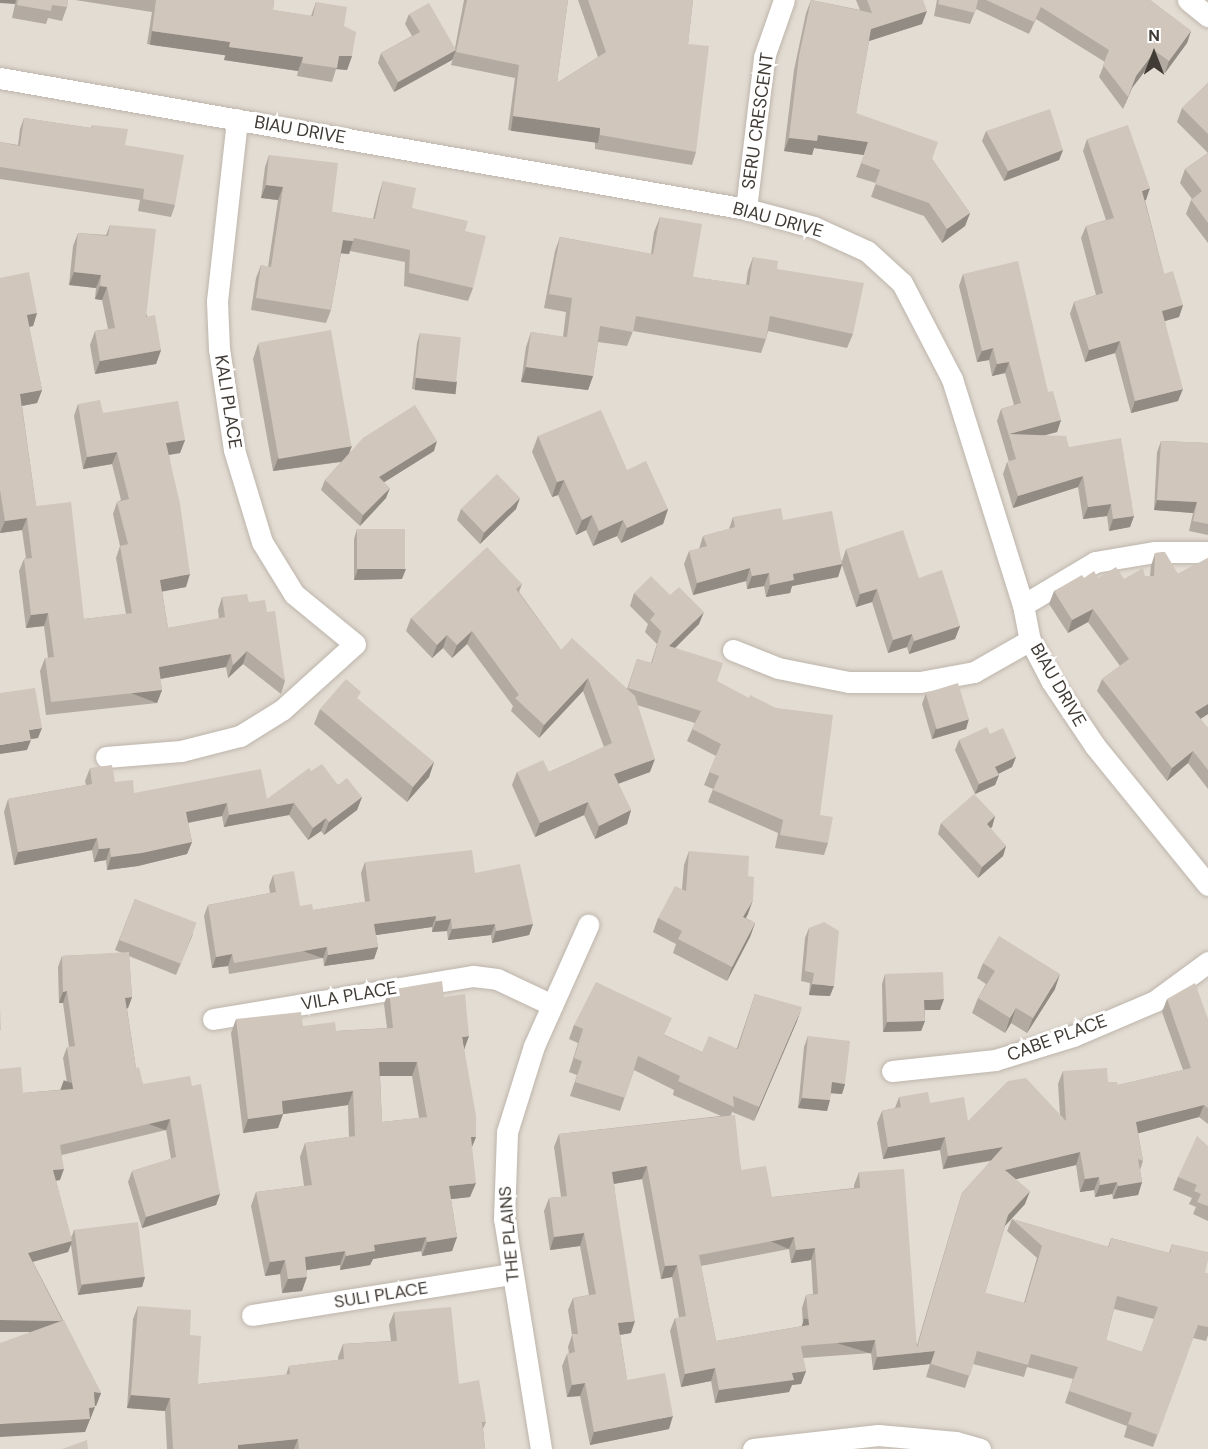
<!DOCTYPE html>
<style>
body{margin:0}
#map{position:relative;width:1208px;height:1449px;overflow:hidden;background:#f0ebe4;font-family:"DM Sans",sans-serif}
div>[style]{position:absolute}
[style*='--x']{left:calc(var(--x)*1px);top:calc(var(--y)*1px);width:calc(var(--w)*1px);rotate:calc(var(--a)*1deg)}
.residential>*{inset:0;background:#e3dcd3;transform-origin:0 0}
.roads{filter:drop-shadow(0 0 2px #bdb5ab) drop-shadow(0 0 2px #bdb5ab)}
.street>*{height:21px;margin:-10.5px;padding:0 10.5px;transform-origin:10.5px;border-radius:10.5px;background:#fff}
.wall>*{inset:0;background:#b3aaa1}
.shaded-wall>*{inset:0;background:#928b83;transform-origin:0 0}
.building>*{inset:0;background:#d0c6bb;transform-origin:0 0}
span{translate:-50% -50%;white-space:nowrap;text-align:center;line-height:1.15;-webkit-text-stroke:6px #fff;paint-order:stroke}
.street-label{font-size:18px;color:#413b35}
.north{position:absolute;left:1124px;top:24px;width:60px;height:60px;-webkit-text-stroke:4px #fff;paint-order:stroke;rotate:0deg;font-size:16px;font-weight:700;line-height:24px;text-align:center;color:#413b35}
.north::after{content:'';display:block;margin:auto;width:21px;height:27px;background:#413b35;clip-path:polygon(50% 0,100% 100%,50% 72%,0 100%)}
</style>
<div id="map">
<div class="residential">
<i style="left:0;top:0;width:1208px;height:1449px"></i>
</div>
<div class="roads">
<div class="street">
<i style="--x:1188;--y:0;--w:26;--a:39"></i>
<i style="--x:0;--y:78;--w:757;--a:9.96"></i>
<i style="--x:746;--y:209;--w:70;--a:14.8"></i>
<i style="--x:814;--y:227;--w:58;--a:24.4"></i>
<i style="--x:867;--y:251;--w:47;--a:42.4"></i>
<i style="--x:902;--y:283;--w:108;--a:62.5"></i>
<i style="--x:952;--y:379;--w:237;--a:72.6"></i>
<i style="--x:1023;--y:605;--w:36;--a:79"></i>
<i style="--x:1030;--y:640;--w:47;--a:62.4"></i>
<i style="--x:1052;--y:682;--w:77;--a:56.1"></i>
<i style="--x:1095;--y:746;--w:179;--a:50.9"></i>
<i style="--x:746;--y:209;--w:153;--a:-83.2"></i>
<i style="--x:764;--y:57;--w:60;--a:-70.7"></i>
<i style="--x:1023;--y:605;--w:84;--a:-30.8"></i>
<i style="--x:1095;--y:562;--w:61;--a:-9.5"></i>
<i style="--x:1155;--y:552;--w:53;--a:0"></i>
<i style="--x:733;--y:650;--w:48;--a:21.8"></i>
<i style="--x:778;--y:668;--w:72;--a:11.2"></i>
<i style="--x:849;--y:682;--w:71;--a:0"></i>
<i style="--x:920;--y:682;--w:55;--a:-10.5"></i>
<i style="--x:974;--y:672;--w:64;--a:-29.7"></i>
<i style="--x:106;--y:757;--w:75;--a:-4.6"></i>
<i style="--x:181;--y:751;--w:61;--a:-14.3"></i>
<i style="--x:240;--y:736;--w:49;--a:-31.8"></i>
<i style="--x:282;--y:710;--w:98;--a:-42.1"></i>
<i style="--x:355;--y:644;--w:79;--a:-140.7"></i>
<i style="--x:294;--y:594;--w:61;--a:-121.6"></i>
<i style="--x:262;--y:542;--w:96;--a:-106.9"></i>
<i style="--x:234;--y:450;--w:102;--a:-98.4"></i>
<i style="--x:219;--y:349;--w:48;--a:-92.4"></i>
<i style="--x:217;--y:301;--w:183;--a:-83.7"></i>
<i style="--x:213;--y:1019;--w:264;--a:-9.4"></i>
<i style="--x:473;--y:976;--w:24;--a:7"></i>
<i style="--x:497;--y:979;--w:61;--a:25.3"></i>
<i style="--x:892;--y:1071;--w:104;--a:-6.1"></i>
<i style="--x:995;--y:1060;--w:82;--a:-17.1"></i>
<i style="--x:1073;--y:1036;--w:89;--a:-23.1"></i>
<i style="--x:1155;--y:1001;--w:66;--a:-36.3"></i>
<i style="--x:252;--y:1315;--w:262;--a:-9"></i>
<i style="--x:541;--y:1449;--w:233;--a:-99.1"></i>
<i style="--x:504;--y:1219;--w:87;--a:-88"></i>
<i style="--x:507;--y:1132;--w:90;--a:-72.6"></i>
<i style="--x:534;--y:1046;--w:133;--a:-65.9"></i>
<i style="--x:753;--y:1449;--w:126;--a:-6.4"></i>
<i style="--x:878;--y:1435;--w:78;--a:5.1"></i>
<i style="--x:956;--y:1442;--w:25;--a:16"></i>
</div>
</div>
<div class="wall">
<i style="clip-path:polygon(0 0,68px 0,67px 7px,62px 21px,48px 18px,46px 24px,12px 18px,15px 4px)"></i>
<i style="clip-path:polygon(75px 0,274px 0,273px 10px,311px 16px,316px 2px,344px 26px,352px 56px,347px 70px,336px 69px,332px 82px,297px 76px,298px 71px,224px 60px,225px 55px,147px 44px,152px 12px)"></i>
<i style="clip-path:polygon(464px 0,568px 0,557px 83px,598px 57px,578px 0,693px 0,688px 44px,696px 152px,692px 165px,595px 149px,595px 141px,508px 130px,515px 78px,451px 65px,453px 58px,452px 60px,394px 92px,378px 63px,381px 53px,412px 36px,405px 24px,409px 14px,455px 48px)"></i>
<i style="clip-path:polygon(811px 0,860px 10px,856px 0,923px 0,922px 24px,869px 41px,856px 113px,932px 159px,970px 213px,965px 226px,942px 243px,924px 216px,871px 197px,876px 183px,856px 177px,864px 155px,814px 148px,812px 155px,784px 151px,794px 70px,806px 13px)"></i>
<i style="clip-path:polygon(937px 0,1150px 0,1191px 31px,1187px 43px,1165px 73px,1151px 63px,1132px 88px,1123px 109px,1099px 77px,1105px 62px,1036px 19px,1029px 34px,976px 9px,970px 24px,934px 16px)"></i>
<i style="clip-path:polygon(1208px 83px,1208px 243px,1186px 214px,1191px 200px,1192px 199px,1180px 183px,1185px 169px,1208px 153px,1177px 122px,1182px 108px)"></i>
<i style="clip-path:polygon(24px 118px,91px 128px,92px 125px,125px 145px,175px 205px,171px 217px,138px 211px,140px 200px,0 179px,0 142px,18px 145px,20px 129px)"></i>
<i style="clip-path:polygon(986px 131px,1063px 150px,1059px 160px,1004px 181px,982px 141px)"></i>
<i style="clip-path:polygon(1087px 139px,1146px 200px,1145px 200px,1164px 274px,1183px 305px,1179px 317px,1165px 321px,1178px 401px,1131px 413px,1115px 353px,1085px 362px,1070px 314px,1074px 302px,1096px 295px,1081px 238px,1086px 226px,1106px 220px,1083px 151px)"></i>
<i style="clip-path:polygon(269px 155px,332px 212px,373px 219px,379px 194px,383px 181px,412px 208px,465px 231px,473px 288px,468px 301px,404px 286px,405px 262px,350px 251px,349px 254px,341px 253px,331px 310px,326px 323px,251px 310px,256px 278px,261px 265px,268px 267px,278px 200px,261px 198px,265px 167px)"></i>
<i style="clip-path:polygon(660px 217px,693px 277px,746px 285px,748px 271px,753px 257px,777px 269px,853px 334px,847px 348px,768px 331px,766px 339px,761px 353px,633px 331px,627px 346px,598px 342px,593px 376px,588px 390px,521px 382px,526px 347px,531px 332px,563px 337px,566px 312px,544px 308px,555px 251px,560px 237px,651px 254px,654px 232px)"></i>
<i style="clip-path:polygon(110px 225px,161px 350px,156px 364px,95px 374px,90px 345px,95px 331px,108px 329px,102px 300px,95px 299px,96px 288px,69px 285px,73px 246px,78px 233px,106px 235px)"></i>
<i style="clip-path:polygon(963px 274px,1048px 392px,1061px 420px,1057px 432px,1045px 435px,1069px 447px,1134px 516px,1130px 527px,1109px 531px,1107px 516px,1083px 519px,1078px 487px,1013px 508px,1003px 474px,1007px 462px,1009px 462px,997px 421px,1001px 409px,1014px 405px,1005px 373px,992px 376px,989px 360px,977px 362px,959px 286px)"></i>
<i style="clip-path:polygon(0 278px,37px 313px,33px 326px,29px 327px,42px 390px,37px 403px,22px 406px,36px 506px,84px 619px,126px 614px,116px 558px,120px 546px,113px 514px,117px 502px,121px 500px,112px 464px,83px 469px,74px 416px,78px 404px,103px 413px,185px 440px,180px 453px,169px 455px,186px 587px,162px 591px,168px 628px,219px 619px,218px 610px,222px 597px,249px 602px,267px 612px,285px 681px,281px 694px,243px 664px,228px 678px,226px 667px,160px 679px,162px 690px,157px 703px,46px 715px,40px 671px,45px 658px,48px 658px,44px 626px,26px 628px,19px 571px,24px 559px,26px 558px,22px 530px,0 533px)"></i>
<i style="clip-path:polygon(420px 333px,457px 382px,453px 393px,412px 389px,417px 343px)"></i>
<i style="clip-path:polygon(258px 344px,349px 453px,434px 451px,384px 482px,386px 498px,360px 526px,321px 490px,325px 480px,341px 462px,273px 471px,253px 359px)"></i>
<i style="clip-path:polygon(538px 436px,627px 470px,668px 509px,663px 524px,621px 543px,617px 536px,593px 546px,586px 530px,576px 535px,558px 495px,552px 497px,532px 452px)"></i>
<i style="clip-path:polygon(1161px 441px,1208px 443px,1208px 535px,1189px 531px,1193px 513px,1154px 510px,1157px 452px)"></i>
<i style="clip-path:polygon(461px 509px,516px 509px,480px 544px,457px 520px)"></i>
<i style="clip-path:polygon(733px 517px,783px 520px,842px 561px,846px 549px,919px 578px,960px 626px,955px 639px,909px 654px,907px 647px,888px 653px,872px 602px,856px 607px,842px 565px,838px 577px,792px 586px,790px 593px,766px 597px,764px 586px,747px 589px,746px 581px,693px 595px,684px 564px,689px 551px,699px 549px,703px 536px,729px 529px)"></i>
<i style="clip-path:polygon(357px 529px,402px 579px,354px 580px,354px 539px)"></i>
<i style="clip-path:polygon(1155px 553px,1178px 574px,1208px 558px,1208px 714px,1200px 719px,1208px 728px,1208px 789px,1188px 763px,1167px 781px,1097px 691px,1102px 679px,1120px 666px,1088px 622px,1068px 633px,1049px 604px,1054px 591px,1084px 578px,1124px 579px,1150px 576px,1151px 566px)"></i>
<i style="clip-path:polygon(522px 584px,519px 592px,561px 650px,627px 689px,637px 659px,651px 663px,657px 644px,645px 632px,648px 624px,630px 606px,634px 593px,699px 624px,675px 648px,717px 681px,820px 815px,828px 843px,824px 855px,775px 848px,778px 833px,708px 802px,713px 789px,704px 785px,716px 756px,687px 741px,695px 723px,637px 705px,650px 772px,618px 784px,631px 810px,627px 824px,595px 839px,584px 815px,535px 837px,512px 785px,517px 772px,549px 772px,604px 747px,583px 691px,539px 738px,511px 711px,513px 706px,467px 644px,452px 658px,443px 648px,432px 658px,406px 631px,411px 618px)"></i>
<i style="clip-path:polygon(926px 693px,966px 729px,932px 739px,922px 704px)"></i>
<i style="clip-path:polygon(320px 709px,434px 762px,429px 777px,407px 802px,314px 724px)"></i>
<i style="clip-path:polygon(990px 734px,1016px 757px,1012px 767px,998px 774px,999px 775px,995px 785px,975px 794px,955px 750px,959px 740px)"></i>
<i style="clip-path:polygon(90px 768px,134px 793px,267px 799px,311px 771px,362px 797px,357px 810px,324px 835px,321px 831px,308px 840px,289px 815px,224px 827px,222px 816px,188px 823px,192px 842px,187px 854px,138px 866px,107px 870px,106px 860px,94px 862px,92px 850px,14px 865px,4px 812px,8px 799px,86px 785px,85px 781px)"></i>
<i style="clip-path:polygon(995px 816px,992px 827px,990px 828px,1006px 846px,1003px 856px,978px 878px,938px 834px,941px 823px)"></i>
<i style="clip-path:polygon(689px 851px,748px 876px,748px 914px,746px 918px,755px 923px,750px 937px,727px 981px,673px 953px,676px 944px,653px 932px,658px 918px,682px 889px,684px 865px)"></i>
<i style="clip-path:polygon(365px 862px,475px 873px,533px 924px,529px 935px,492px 943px,491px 935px,448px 940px,447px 931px,432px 932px,432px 927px,376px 935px,378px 947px,374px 959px,324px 966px,323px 958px,229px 974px,228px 966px,212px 968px,204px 916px,208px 905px,270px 893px,269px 886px,273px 875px,300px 906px,313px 910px,365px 902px,361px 873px)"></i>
<i style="clip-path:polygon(135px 899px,193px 934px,176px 975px,129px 956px,132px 997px,128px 1008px,127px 1009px,136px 1068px,143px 1084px,192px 1086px,220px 1194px,216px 1205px,142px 1228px,128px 1182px,132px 1171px,171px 1159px,166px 1130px,62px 1155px,60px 1180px,56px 1181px,71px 1238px,74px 1230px,145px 1277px,142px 1287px,78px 1295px,71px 1245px,68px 1252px,33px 1262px,101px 1393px,96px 1406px,95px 1406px,90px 1420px,89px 1420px,85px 1432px,29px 1332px,0 1332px,0 1069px,23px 1093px,68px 1089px,63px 1058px,67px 1047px,69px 1047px,63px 1003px,59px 1003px,58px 967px,62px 956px,122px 953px,115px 950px)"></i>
<i style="clip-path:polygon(809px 928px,830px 996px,809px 995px,810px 983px,801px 981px,805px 938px)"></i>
<i style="clip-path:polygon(983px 963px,1055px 989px,1027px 1033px,1011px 1023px,1005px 1033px,972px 1013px,978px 998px,986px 984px,977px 978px)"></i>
<i style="clip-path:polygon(885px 974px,940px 1010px,925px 1010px,925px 1021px,921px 1031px,883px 1032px,882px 984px)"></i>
<i style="clip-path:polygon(evenodd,389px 990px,444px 997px,464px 1050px,476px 1137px,472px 1147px,470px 1197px,451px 1199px,457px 1237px,452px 1251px,422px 1256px,421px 1251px,373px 1259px,370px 1265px,340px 1270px,340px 1265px,307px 1270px,302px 1291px,282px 1293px,280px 1274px,265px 1276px,251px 1206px,256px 1192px,304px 1186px,300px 1157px,305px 1143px,349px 1137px,348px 1105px,283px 1114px,278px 1128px,243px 1133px,231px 1033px,236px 1019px,336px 1031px,387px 1028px,384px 1004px,389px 990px,380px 1076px,412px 1076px,419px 1118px,382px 1122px,380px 1076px)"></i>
<i style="clip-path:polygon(evenodd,755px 994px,797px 1021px,754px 1121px,732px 1112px,731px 1115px,741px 1170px,772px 1197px,854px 1188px,854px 1185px,859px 1172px,917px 1345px,958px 1206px,962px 1193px,991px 1161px,943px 1169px,940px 1150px,883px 1159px,877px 1123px,882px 1111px,895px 1108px,899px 1097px,930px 1103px,968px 1121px,1060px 1115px,1058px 1084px,1063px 1071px,1118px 1085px,1183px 1070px,1162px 1012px,1167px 999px,1208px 1019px,1208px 1124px,1199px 1117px,1138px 1133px,1143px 1161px,1140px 1170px,1142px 1182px,1138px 1195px,1113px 1199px,1112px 1194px,1095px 1197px,1094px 1190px,1080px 1192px,1076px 1165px,1016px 1179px,1025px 1204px,1005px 1226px,985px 1293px,1024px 1303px,1037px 1258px,1007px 1231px,1012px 1219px,1108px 1247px,1111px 1238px,1169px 1253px,1172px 1244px,1205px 1273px,1208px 1273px,1208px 1335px,1206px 1341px,1193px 1338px,1153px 1447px,1124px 1437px,1127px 1426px,1065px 1403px,1073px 1379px,1027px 1367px,1024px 1377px,973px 1364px,965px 1388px,926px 1377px,930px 1364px,873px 1370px,871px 1353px,803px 1358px,806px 1371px,801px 1384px,792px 1385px,789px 1392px,715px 1403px,711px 1381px,681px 1387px,670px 1331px,675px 1318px,679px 1318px,672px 1277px,661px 1279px,642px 1179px,614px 1184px,631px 1333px,620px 1335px,627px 1380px,669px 1429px,590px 1445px,580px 1396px,567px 1397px,562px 1366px,567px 1354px,569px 1353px,568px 1347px,572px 1335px,568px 1310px,573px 1298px,589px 1295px,580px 1246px,550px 1250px,544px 1211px,549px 1198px,561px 1197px,554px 1147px,559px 1134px,721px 1116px,673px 1095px,674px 1090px,634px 1070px,620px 1111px,570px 1096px,577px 1075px,569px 1072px,578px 1043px,569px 1039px,574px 1025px,665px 1035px,702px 1052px,737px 1048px,755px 994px,789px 1249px,791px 1263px,811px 1260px,813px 1294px,806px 1295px,802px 1308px,803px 1326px,716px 1341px,701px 1266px,789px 1249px,755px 994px,1114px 1309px,1154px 1319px,1142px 1352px,1106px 1340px,1114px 1309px)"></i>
<i style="clip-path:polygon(808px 1036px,845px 1084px,842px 1094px,831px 1093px,827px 1111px,798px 1108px,804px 1047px)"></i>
<i style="clip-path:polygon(1208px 1146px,1208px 1221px,1193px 1214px,1196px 1207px,1189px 1204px,1192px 1198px,1173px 1190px,1178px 1177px)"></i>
<i style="clip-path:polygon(138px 1306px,190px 1335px,198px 1384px,286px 1375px,289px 1366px,338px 1360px,338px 1357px,343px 1344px,391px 1341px,389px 1325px,394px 1312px,459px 1384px,486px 1422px,483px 1429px,485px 1449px,167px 1449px,165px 1411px,127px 1408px,133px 1319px)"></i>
</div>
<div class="shaded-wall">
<i style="clip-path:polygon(0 0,16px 0,15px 4px,0 3px)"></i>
<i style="clip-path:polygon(927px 11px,922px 24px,866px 42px,871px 29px)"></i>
<i style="left:152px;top:31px;width:79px;height:14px;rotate:8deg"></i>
<i style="clip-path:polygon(1191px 31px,1187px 43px,1165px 73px,1169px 61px)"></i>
<i style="clip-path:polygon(229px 47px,303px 57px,298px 71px,224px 60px)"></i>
<i style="clip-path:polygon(456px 50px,452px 60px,394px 92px,398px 82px)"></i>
<i style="clip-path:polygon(1155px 51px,1151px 63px,1132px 88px,1123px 109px,1136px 76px)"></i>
<i style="clip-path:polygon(339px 56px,352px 56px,347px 70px,336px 69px)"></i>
<i style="left:513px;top:116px;width:88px;height:15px;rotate:8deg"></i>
<i style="clip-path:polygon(818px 135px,868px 142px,864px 155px,814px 148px,812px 155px,784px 151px,789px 138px)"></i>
<i style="clip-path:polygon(1063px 150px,1059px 160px,1004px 181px,1008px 171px)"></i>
<i style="clip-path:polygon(266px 185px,283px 187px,278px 200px,261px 198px)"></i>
<i style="clip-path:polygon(1150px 188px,1146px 200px,1138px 203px,1142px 191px)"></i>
<i style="clip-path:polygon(970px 213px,965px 226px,942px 243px,947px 229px)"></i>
<i style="clip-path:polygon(343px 240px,353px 241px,349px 254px,338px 253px)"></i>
<i style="clip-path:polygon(74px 272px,101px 275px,96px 288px,69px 285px)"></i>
<i style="clip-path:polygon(100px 286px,107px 287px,102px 300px,95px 299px)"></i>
<i style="clip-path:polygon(1183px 305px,1179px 317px,1158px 323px,1162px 311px)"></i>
<i style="clip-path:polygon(37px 313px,33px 326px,22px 328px,27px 315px)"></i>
<i style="clip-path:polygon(1120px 341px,1115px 353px,1085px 362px,1089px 350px)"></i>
<i style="clip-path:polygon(993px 348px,989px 360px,977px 362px,982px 351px)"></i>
<i style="clip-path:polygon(161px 350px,156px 364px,95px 374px,100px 361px)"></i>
<i style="clip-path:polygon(1009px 362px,1005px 373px,992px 376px,997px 364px)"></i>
<i style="clip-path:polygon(526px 367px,593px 376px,588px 390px,521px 382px)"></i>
<i style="left:416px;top:378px;width:41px;height:12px;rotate:6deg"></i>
<i style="clip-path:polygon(1183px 389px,1178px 401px,1131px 413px,1135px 401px)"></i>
<i style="clip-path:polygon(42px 390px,37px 403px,16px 407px,20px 394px)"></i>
<i style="clip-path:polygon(1061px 420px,1057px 432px,1011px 444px,1009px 434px)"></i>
<i style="clip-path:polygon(185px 440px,180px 453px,161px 456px,166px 443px)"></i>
<i style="clip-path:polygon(437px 441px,434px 451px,375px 488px,379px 477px)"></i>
<i style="clip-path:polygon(352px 446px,346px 461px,273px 471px,279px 456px)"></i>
<i style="clip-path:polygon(117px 452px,112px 464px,83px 469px,87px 457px)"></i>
<i style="clip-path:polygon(1083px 476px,1078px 487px,1013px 508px,1018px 496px)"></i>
<i style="clip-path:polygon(564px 480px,558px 495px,552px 497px,557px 482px)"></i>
<i style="clip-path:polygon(390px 488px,386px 498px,360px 526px,363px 515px)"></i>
<i style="clip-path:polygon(520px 498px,516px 509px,480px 544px,484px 533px)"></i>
<i style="clip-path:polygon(1157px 500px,1197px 502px,1193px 513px,1154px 510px)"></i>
<i style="clip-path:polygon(1111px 504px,1107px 516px,1083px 519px,1088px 507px)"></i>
<i style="clip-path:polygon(668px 509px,663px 524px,621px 543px,627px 528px)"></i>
<i style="clip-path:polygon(592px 515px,586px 530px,576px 535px,582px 520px)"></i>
<i style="clip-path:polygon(1134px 516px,1130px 527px,1109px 531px,1113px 519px)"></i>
<i style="clip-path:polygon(27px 518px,22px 530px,0 533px,5px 521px)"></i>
<i style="clip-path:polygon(623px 520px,617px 536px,593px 546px,599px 531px)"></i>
<i style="clip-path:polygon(842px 564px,838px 577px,792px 586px,790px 593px,766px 597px,770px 585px,793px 574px)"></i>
<i style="clip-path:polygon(750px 568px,746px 581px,693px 595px,697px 583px)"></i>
<i style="clip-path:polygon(358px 569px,406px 569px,402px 579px,354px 580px)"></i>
<i style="clip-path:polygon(769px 573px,764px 586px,747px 589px,752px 576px)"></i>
<i style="clip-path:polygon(190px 574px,186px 587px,155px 593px,160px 580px)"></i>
<i style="clip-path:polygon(877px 589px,872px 602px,856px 607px,860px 594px)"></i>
<i style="clip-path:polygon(1093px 609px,1088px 622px,1068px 633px,1072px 620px)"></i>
<i style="clip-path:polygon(704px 612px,699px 624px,665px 658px,669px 646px)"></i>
<i style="clip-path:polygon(48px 613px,44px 626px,26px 628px,31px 615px)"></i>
<i style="clip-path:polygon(960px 626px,955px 639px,909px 654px,914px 641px)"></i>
<i style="clip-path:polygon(472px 631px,467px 644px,452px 658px,457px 645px)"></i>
<i style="clip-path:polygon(912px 634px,907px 647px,888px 653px,893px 640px)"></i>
<i style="clip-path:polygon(447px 635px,443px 648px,432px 658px,437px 645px)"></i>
<i style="clip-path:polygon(247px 651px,243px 664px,228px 678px,233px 665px)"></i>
<i style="clip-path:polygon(231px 654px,226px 667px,154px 680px,159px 667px)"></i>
<i style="clip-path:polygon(588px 678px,583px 691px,539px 738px,544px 725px)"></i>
<i style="left:162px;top:690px;width:14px;height:112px;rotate:111deg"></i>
<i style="clip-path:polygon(1208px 704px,1208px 714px,1191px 725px,1195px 712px)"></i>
<i style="clip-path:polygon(969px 719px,966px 729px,932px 739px,936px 728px)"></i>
<i style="clip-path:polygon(42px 728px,38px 738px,26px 740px,29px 730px)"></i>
<i style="clip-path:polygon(31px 740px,27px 750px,0 754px,0 745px)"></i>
<i style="clip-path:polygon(1193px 751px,1188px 763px,1167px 781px,1172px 768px)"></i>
<i style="clip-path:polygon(1016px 757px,1012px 767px,992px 777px,995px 767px)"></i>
<i style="clip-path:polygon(655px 759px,650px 772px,609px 787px,614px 774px)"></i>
<i style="clip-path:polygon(434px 762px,429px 777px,407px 802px,413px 787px)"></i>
<i style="clip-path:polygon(999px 775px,995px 785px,975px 794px,979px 784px)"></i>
<i style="clip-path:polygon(362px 797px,357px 810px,324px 835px,329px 822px)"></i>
<i style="clip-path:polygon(588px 802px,584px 815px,535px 837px,540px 823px)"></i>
<i style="clip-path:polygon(227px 803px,222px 816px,181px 824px,186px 812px)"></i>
<i style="clip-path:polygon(294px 803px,289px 815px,224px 827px,229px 815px)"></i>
<i style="clip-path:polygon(631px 810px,627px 824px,595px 839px,599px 826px)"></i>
<i style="clip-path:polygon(995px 816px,992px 827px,983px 834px,987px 824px)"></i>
<i style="clip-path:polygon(326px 818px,321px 831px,308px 840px,313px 828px)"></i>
<i style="clip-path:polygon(97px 838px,92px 850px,14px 865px,18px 852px)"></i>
<i style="clip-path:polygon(192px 842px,187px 854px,138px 866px,107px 870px,111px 857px)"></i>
<i style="clip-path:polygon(1006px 846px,1003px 856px,978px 878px,982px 867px)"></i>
<i style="clip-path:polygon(110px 848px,106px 860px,94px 862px,99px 849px)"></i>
<i style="clip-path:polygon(753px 900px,748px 914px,738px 931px,743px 917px)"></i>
<i style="clip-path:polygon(436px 916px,432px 927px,370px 936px,374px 924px)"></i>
<i style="clip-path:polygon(451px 919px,447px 931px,432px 932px,436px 921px)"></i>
<i style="clip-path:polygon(755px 923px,750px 937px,727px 981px,732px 967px)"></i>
<i style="clip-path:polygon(495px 924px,491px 935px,448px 940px,452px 929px)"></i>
<i style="clip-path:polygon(533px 924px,529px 935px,492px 943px,496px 931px)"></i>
<i style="left:327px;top:947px;width:12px;height:94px;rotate:110deg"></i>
<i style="clip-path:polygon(378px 947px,374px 959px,324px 966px,328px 955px)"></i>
<i style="clip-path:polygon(232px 954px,228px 966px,212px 968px,216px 957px)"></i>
<i style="clip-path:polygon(1060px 974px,1055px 989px,1027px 1033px,1033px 1018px)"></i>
<i style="clip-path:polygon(812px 984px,834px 986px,830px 996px,809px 995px)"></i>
<i style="clip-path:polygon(67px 991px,63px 1003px,59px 1003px,63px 992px)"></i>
<i style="clip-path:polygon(132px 997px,128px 1008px,121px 1009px,125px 998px)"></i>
<i style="clip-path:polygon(944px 999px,940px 1010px,921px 1010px,924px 1000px)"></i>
<i style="clip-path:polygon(802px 1007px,797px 1021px,754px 1121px,759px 1107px)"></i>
<i style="clip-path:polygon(1016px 1008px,1011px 1023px,1005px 1033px,1010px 1018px)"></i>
<i style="clip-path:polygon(925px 1021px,921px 1031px,883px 1032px,887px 1022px)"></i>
<i style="clip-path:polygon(469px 1036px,464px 1050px,462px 1037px)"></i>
<i style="clip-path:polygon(379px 1062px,417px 1062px,412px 1076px,374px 1076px)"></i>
<i style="clip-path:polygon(832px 1082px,845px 1084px,842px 1094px,828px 1093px)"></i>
<i style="clip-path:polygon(353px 1091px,348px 1105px,277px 1115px,282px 1101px)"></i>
<i style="clip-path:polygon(802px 1098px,830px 1100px,827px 1111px,798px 1108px)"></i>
<i style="clip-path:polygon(1204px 1105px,1199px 1117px,1132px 1135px,1136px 1122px)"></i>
<i style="clip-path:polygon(283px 1114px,278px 1128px,243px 1133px,248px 1119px)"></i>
<i style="left:170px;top:1119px;width:12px;height:113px;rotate:110deg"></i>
<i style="clip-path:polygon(471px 1137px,476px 1137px,470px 1151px)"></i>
<i style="clip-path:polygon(945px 1137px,940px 1150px,883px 1159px,888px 1147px)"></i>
<i style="clip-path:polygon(1003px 1147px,998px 1159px,943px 1169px,948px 1156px)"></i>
<i style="clip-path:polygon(1080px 1152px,1076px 1165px,1000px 1183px,1005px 1170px)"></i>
<i style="clip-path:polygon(647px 1166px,642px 1179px,607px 1185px,612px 1172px)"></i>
<i style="clip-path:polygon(64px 1169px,60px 1180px,49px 1181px,53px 1170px)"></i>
<i style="clip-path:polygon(1099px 1177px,1094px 1190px,1080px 1192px,1085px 1179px)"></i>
<i style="clip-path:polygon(1117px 1182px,1112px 1194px,1095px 1197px,1100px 1185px)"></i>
<i style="clip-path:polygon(1142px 1182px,1138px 1195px,1113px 1199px,1118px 1186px)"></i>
<i style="clip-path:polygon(476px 1183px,470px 1197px,444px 1200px,449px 1186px)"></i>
<i style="clip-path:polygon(1030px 1191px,1025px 1204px,1003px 1228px,1008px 1215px)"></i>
<i style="clip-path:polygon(220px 1194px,216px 1205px,142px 1228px,146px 1217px)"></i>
<i style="clip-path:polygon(584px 1233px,580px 1246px,550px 1250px,554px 1237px)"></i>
<i style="clip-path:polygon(426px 1237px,421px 1251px,373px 1259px,370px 1265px,340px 1270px,346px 1256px,374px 1245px)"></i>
<i style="clip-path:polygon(457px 1237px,452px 1251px,422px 1256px,427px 1242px)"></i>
<i style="left:794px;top:1237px;width:13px;height:97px;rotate:113deg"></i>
<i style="clip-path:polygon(72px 1241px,68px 1252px,24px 1264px,28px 1253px)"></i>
<i style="clip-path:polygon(815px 1248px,811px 1260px,791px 1263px,796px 1250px)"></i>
<i style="clip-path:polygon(345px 1251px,340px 1265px,300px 1271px,305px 1257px)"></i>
<i style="clip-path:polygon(285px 1260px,280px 1274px,265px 1276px,270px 1262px)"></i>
<i style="clip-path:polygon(677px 1265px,672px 1277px,661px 1279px,665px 1266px)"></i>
<i style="clip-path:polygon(145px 1277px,142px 1287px,78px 1295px,82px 1285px)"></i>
<i style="clip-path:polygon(307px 1277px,302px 1291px,282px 1293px,288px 1279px)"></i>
<i style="clip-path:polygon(0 1320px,63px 1321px,59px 1332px,0 1332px)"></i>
<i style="clip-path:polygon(635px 1321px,631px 1333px,613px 1336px,618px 1323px)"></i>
<i style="left:875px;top:1340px;width:14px;height:74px;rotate:107deg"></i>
<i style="clip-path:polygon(935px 1351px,930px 1364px,873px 1370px,877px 1357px)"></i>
<i style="clip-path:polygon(715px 1368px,711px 1381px,681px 1387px,685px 1374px)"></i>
<i style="clip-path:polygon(806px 1371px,801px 1384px,792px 1385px,789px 1392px,715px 1403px,719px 1390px,792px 1373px)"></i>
<i style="clip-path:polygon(585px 1383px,580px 1396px,567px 1397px,572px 1385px)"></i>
<i style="clip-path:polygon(94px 1392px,101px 1393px,96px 1406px,89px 1405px)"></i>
<i style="clip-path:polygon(131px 1395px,170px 1398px,165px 1411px,127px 1408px)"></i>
<i style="clip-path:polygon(95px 1407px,85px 1432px,0 1437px,0 1424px)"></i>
<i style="clip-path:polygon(673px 1416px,669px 1429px,590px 1445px,594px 1432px)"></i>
<i style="clip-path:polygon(298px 1439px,294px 1449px,236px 1449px,238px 1445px)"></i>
</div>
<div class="building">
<i style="clip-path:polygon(18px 0,68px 0,67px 7px,52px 5px,51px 11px,17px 5px)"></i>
<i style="clip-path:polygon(156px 0,274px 0,273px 10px,313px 16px,316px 2px,347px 7px,344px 26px,356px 32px,352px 56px,339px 56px,337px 68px,302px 63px,303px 57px,229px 47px,230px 42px,152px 31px)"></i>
<i style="clip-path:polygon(467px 0,568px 0,557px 83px,606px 52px,588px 0,693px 0,688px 44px,709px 46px,696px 152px,600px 135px,600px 128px,513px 116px,519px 65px,456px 52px)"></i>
<i style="clip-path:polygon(811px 0,872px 13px,867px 0,923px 0,927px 11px,871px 29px,856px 113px,938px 142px,932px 159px,970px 213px,947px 229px,929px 203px,875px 184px,880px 170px,861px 163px,868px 142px,818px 135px,817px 141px,789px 138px,799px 56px)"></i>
<i style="clip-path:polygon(939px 0,978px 0,975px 13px,938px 4px)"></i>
<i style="clip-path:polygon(986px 0,1150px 0,1191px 31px,1169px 61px,1155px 51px,1136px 76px,1128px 97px,1103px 65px,1109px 50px,1041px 7px,1034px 22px)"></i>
<i style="clip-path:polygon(429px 3px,456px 50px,398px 82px,381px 53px,420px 32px,409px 14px)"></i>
<i style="clip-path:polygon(1208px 83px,1208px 134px,1182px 108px)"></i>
<i style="clip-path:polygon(1050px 109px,1063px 150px,1008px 171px,986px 131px)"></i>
<i style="clip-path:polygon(24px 118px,92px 128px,92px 125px,128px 129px,125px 145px,184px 155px,175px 205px,143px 199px,144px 189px,0 167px,0 142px,20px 146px)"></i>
<i style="clip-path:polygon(1128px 125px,1150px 188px,1142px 191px,1164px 274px,1173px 271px,1183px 305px,1162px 311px,1183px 389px,1135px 401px,1120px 341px,1089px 350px,1074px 302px,1103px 293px,1086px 226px,1114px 218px,1087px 139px)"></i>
<i style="clip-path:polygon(1208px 153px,1208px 223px,1191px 200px,1202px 191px,1185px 169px)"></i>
<i style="clip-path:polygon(269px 155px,338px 163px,332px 212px,375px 219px,383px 181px,416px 188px,412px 208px,468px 221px,465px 231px,486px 236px,473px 288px,409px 273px,410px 250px,354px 238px,353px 241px,343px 240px,331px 310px,256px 298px,261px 265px,271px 267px,283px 187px,266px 185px)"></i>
<i style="clip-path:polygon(660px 217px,702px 224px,693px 277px,749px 285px,753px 257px,778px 261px,777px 269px,864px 283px,853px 334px,770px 316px,766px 339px,636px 316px,633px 332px,600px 326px,593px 376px,526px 367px,531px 332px,567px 337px,572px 298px,549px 294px,560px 237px,653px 254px)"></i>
<i style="clip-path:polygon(110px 225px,156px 229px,146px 317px,155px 315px,161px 350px,100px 361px,95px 331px,115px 328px,107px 287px,100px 286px,101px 275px,74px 272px,78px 233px,108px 236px)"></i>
<i style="clip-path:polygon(1018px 261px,1048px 392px,1053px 391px,1061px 420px,1009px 434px,1066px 436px,1069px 447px,1121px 438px,1134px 516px,1113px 519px,1111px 504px,1088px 507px,1083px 476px,1018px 496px,1007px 462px,1016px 459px,1001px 409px,1021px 403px,1009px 362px,997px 364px,993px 348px,982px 351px,963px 274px)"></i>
<i style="clip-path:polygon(29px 272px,37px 313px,27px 315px,42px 390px,20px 394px,36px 506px,71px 502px,84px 619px,132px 613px,120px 546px,128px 544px,117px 502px,129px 499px,117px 452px,87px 457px,78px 404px,100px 400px,103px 413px,178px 401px,185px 440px,166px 443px,180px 504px,190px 574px,160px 580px,168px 628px,225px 617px,222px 597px,247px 594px,249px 602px,265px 600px,267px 612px,275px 611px,285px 681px,247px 651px,233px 665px,231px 654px,159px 667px,162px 690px,51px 702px,45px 658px,54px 657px,48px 613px,31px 615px,24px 559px,32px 558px,27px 518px,5px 521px,0 490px,0 278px)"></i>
<i style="left:331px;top:330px;width:118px;height:74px;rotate:80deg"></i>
<i style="left:420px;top:333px;width:41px;height:45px;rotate:6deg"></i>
<i style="clip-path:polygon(415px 405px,437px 441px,379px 477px,390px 488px,363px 515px,325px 480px,363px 438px)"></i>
<i style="clip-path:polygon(601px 410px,627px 470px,646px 461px,668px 509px,627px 528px,623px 520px,599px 531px,592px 515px,582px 520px,564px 480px,557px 482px,538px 436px)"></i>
<i style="clip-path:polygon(1161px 441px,1208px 443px,1208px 524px,1193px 521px,1197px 502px,1157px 500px)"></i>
<i style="left:497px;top:474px;width:33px;height:50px;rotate:46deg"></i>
<i style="clip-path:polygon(781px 508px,783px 520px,832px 511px,842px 564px,793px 574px,794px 580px,770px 585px,769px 573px,752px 576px,750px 568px,697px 583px,689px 551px,707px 546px,703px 536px,735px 527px,733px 517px)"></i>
<i style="left:357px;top:529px;width:48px;height:40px"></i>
<i style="clip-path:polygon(903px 530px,919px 578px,942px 570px,960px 626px,914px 641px,912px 634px,893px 640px,877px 589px,860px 594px,846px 549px)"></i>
<i style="clip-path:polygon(487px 547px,522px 584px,516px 589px,561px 650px,572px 638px,635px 696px,655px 759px,614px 774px,631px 810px,599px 826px,588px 802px,540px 823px,517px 772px,543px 760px,549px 772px,612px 743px,588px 678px,544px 725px,515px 698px,519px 695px,472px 631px,457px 645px,447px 635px,437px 645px,411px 618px)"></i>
<i style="clip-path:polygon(1161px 552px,1165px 552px,1178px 574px,1208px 558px,1208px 704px,1195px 712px,1208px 728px,1208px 770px,1193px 751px,1172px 768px,1102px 679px,1129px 659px,1093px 609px,1072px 620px,1054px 591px,1082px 575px,1084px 578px,1094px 571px,1098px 578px,1116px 567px,1124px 579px,1143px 568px,1145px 576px,1154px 576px,1155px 553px)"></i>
<i style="clip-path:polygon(651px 576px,670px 595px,679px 587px,704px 612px,669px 646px,723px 663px,717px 681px,749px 698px,750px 695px,776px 708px,833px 715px,820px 815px,833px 817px,828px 843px,780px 835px,783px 820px,713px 790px,719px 776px,709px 772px,721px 744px,692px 729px,701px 711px,628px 688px,637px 659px,652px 663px,661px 631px,650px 620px,655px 614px,634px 593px)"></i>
<i style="clip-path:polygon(346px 679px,361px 692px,357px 698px,434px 762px,413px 787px,320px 709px)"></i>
<i style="left:958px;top:683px;width:38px;height:34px;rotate:73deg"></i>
<i style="clip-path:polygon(35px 688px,42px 728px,29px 730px,31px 740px,0 745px,0 693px)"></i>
<i style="clip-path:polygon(987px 727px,990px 734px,1003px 728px,1016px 757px,995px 767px,999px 775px,979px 784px,959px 740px)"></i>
<i style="clip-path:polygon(322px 764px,338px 785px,347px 778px,362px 797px,329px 822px,326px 818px,313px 828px,294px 803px,229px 815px,227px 803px,186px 812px,192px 842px,142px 853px,111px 857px,110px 848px,99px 849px,97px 838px,18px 852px,8px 799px,92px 784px,90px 768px,112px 765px,115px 782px,133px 780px,134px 793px,261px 769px,267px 799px,309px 768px,311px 771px)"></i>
<i style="clip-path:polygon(974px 794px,995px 816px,987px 824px,1006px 846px,982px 867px,941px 823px)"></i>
<i style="clip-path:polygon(472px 850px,475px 873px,520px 864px,533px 924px,496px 931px,495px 924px,452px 929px,451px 919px,436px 921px,436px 916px,374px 924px,378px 947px,328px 955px,327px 947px,234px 963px,232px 954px,216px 957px,208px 905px,276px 892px,273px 875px,294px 871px,300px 906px,312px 904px,313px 910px,370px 901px,365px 862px)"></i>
<i style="clip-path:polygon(689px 851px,749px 856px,748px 876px,754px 877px,753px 900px,743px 917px,755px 923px,732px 967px,678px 939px,682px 931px,658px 918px,675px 886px,686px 891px)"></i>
<i style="left:135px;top:899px;width:66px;height:44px;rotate:21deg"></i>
<i style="clip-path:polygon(824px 922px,839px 931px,834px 986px,812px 984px,814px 973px,805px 971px,809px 928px)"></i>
<i style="clip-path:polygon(999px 936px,1060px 974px,1033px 1018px,1016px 1008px,1010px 1018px,978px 998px,995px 971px,983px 963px)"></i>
<i style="clip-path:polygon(129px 952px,132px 997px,125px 998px,136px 1068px,139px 1067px,143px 1084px,190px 1076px,192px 1086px,201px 1084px,220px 1194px,146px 1217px,132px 1171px,176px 1157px,170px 1119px,60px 1145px,64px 1169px,53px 1170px,72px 1241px,28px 1253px,62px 1320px,60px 1321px,0 1320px,0 1069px,21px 1067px,23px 1093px,73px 1089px,67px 1047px,75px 1046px,67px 991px,63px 992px,62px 956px)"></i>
<i style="clip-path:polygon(943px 972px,944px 999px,924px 1000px,925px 1021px,887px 1022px,885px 974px)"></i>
<i style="clip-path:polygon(evenodd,442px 981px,444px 997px,465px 994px,469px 1036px,462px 1037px,476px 1116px,476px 1137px,471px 1137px,476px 1183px,449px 1186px,457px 1237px,427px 1242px,426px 1237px,374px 1245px,375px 1251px,346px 1256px,345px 1251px,305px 1257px,307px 1277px,288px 1279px,285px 1260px,270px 1262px,256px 1192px,312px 1185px,305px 1143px,355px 1136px,353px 1091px,282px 1101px,283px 1114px,248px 1119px,236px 1019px,301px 1012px,303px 1026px,335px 1022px,336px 1031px,393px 1028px,389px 990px,442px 981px,379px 1062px,417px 1062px,427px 1117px,382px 1122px,379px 1062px)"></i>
<i style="clip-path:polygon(596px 982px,672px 1018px,664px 1035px,702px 1052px,709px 1036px,738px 1049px,755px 994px,802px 1007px,759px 1107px,733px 1096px,734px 1107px,678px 1081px,680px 1076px,638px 1056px,625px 1098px,575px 1082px,582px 1061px,574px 1058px,583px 1029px,574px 1025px)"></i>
<i style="clip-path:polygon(evenodd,1195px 983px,1208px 1019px,1208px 1108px,1204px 1105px,1136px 1122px,1143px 1161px,1138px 1159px,1142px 1182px,1118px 1186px,1117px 1182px,1100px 1185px,1099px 1177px,1085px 1179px,1080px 1152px,1005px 1170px,1030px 1191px,1008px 1215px,985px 1293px,1025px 1303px,1042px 1246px,1012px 1219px,1109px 1247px,1111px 1238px,1170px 1253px,1172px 1244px,1208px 1252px,1208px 1260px,1205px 1273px,1208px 1273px,1208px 1327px,1198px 1325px,1158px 1435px,1128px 1424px,1132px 1413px,1069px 1391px,1078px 1367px,1031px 1354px,1028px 1365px,977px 1351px,970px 1376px,931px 1364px,935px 1351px,877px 1357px,875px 1340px,801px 1346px,806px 1371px,792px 1373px,794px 1380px,719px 1390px,715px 1368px,685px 1374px,675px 1318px,686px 1316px,677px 1265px,665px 1266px,647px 1166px,612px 1172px,635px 1321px,618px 1323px,627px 1380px,665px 1373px,673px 1416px,594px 1432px,585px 1383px,572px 1385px,567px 1354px,575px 1352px,572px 1334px,578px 1334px,573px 1298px,596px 1294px,584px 1233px,554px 1237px,549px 1198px,567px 1196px,559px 1134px,735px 1115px,741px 1170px,766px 1166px,772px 1197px,860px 1188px,859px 1172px,904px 1169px,917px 1348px,962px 1193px,1003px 1147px,948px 1156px,945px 1137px,888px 1147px,882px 1111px,901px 1107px,899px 1097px,928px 1092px,930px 1103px,964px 1097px,968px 1121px,1008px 1081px,1026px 1078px,1066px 1121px,1063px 1071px,1107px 1068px,1108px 1082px,1117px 1082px,1118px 1085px,1191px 1068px,1167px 999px,1195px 983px,794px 1237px,796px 1250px,815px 1248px,818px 1294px,806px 1295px,809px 1325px,716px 1341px,699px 1255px,794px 1237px,1195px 983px,1117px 1296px,1158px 1307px,1142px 1352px,1106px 1340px,1117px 1296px)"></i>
<i style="clip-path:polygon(0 1007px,1px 1030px,0 1030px)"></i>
<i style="clip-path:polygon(808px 1036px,850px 1041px,845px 1084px,832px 1082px,830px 1100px,802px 1098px)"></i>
<i style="clip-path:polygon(1197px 1136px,1208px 1146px,1208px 1206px,1197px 1202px,1201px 1194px,1194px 1191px,1197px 1185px,1178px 1177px)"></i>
<i style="left:138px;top:1222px;width:55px;height:64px;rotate:83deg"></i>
<i style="clip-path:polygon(138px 1306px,191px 1310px,190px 1335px,201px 1336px,198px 1384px,290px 1374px,289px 1366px,344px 1359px,343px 1344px,397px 1341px,394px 1312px,451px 1307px,459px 1384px,479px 1380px,486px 1422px,482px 1422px,485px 1449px,299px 1449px,298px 1439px,238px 1445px,238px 1449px,173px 1449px,170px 1398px,131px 1395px)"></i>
<i style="clip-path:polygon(64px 1320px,101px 1393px,94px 1392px,95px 1407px,89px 1408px,90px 1419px,0 1424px,0 1343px)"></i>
<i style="clip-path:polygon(87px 1440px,88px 1449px,62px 1449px)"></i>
</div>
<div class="street-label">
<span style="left:758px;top:121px;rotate:-82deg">SERU CRESCENT</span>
<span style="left:300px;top:130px;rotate:10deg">BIAU DRIVE</span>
<span style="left:778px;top:220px;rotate:15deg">BIAU DRIVE</span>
<span style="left:228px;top:402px;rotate:81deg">KALI PLACE</span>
<span style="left:1058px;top:685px;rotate:60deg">BIAU DRIVE</span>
<span style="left:349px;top:996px;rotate:-10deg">VILA PLACE</span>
<span style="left:1057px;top:1038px;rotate:-20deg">CABE PLACE</span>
<span style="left:509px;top:1234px;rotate:-95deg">THE PLAINS</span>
<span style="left:381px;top:1295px;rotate:-9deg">SULI PLACE</span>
</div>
<div class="north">N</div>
</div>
